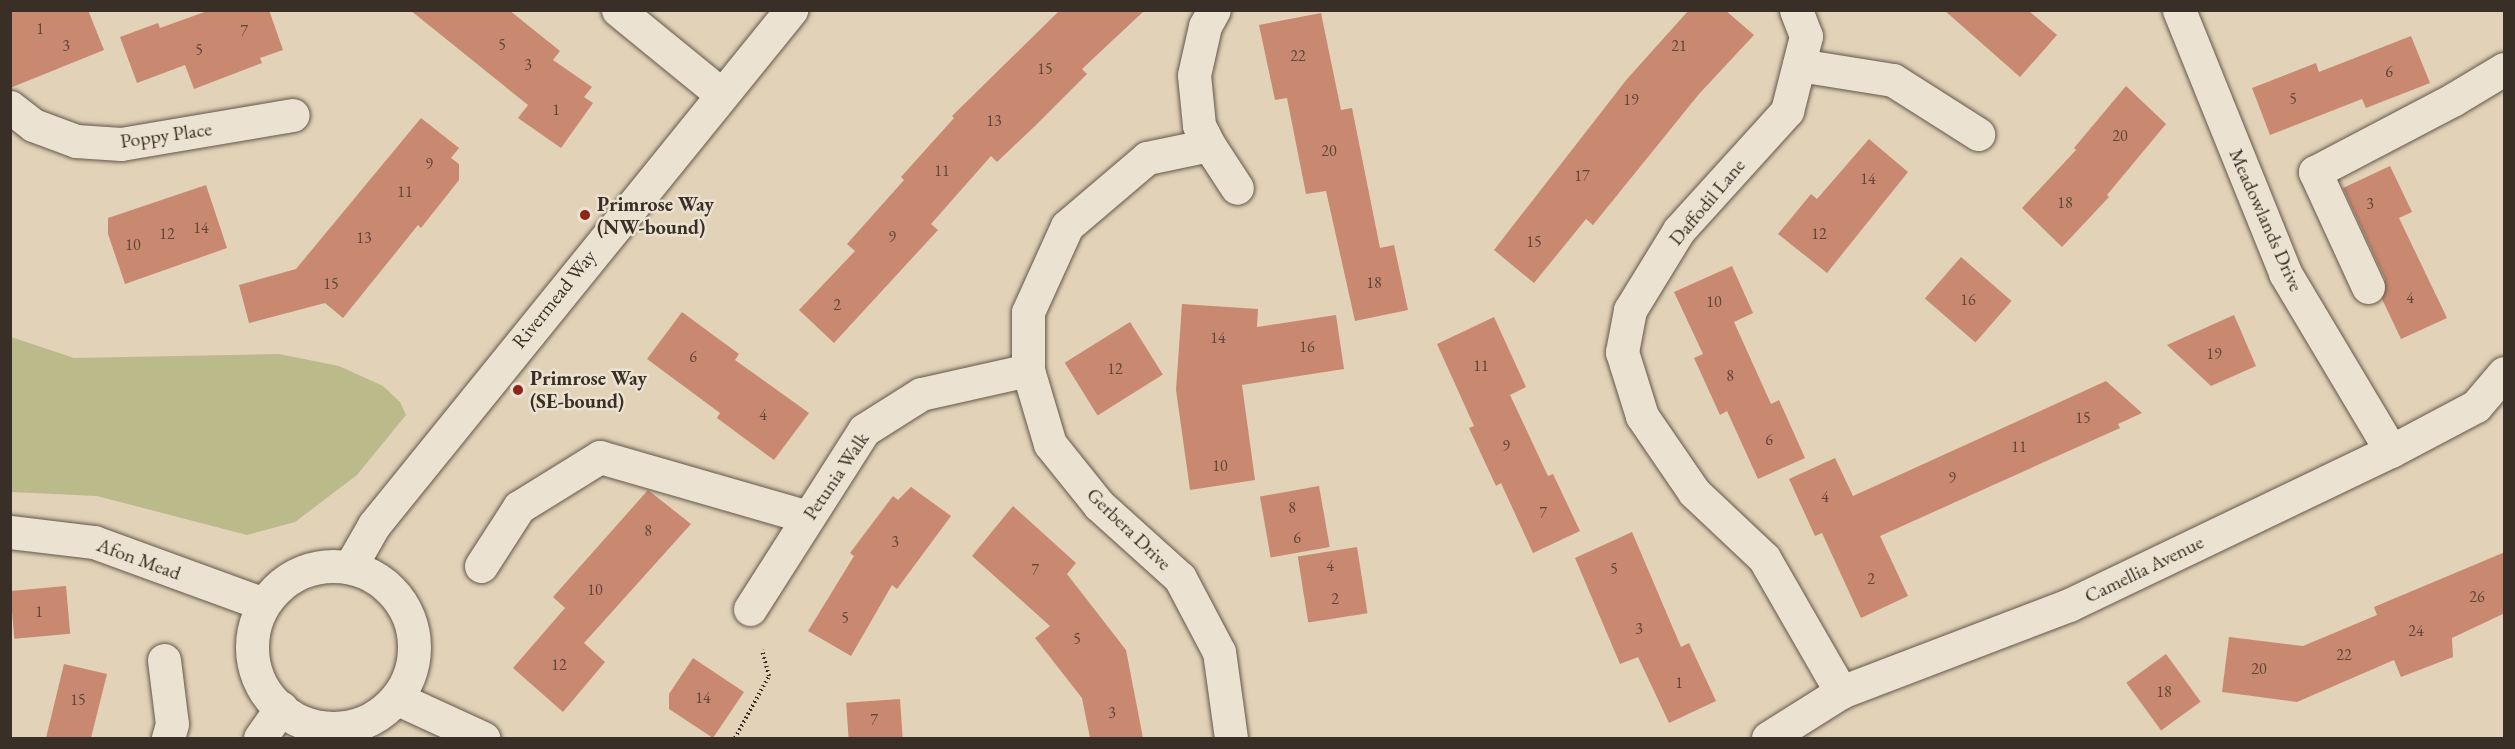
<!DOCTYPE html>
<style>
body{margin:0}
#map{position:relative;width:2515px;height:749px;overflow:hidden;background:#e2d2b8;font-family:"EB Garamond",serif}
div>[style]{position:absolute}
[style*='--x']{left:calc(var(--x)*1px);top:calc(var(--y)*1px);width:calc(var(--w)*1px);rotate:calc(var(--a)*1deg)}
.green>*{inset:0;background:#baba8a}
.building>*{inset:0;background:#c98970;transform-origin:0 0}
.path>*{height:4px;margin-top:-2px;transform-origin:0;background:repeating-linear-gradient(90deg,#3a2f26 0 1.5px,transparent 0 4.5px)}
.roads{filter:drop-shadow(0 0 2px #64584a) drop-shadow(0 0 2px #64584a)}
.minor>*{height:33px;margin:-16.5px;padding:0 16.5px;transform-origin:16.5px;border-radius:16.5px;background:#ece2d1}
.minor>.ring{margin:-16.5px;padding:0;box-sizing:content-box;background:none;border:33px solid #ece2d1;border-radius:50%}
.dots>*{width:16px;height:16px;translate:-50% -50%;box-sizing:border-box;border:3px solid #ece2d1;border-radius:50%}
span{translate:-50% -50%;white-space:nowrap;text-align:center;line-height:1.15;-webkit-text-stroke:5px #ece2d1;paint-order:stroke}
.number-label{font-size:16px;color:#5e4638}
.number-label span{-webkit-text-stroke-width:0}
.street-label{font-size:20px;color:#3a2f26}
.poi-label{font-size:20px;color:#3a2f26;font-weight:700}
.left{translate:0 -50%;text-align:left}
.frame{position:absolute;inset:0;border:12px solid #3a2f26;pointer-events:none}
</style>
<div id="map">
<div class="green">
<i style="clip-path:polygon(11px 337px,74px 358px,279px 354px,339px 366px,383px 386px,400px 402px,406px 415px,357px 475px,295px 522px,247px 535px,97px 496px,11px 492px)"></i>
</div>
<div class="building">
<i style="clip-path:polygon(10px 10px,88px 10px,104px 50px,10px 88px)"></i>
<i style="clip-path:polygon(210px 10px,269px 10px,283px 50px,260px 58px,262px 63px,194px 89px,185px 65px,137px 83px,120px 37px,158px 23px,160px 28px)"></i>
<i style="clip-path:polygon(410px 10px,509px 10px,560px 51px,553px 60px,592px 87px,584px 97px,593px 103px,561px 148px,518px 118px,528px 105px)"></i>
<i style="clip-path:polygon(1060px 10px,1145px 10px,1082px 69px,1087px 74px,1035px 126px,997px 162px,991px 156px,931px 224px,938px 230px,834px 343px,799px 310px,855px 251px,847px 244px,904px 180px,901px 177px,954px 118px,952px 116px)"></i>
<i style="clip-path:polygon(1689px 10px,1725px 10px,1754px 35px,1699px 94px,1593px 225px,1586px 219px,1534px 283px,1494px 250px,1627px 79px)"></i>
<i style="clip-path:polygon(1944px 10px,2028px 10px,2057px 35px,2020px 77px)"></i>
<i style="clip-path:polygon(1321px 13px,1341px 110px,1352px 108px,1380px 248px,1394px 245px,1408px 310px,1355px 321px,1326px 191px,1306px 194px,1287px 98px,1275px 100px,1259px 25px)"></i>
<i style="clip-path:polygon(2411px 36px,2430px 83px,2366px 108px,2362px 99px,2270px 135px,2252px 88px,2316px 63px,2319px 72px)"></i>
<i style="clip-path:polygon(2126px 86px,2166px 124px,2107px 195px,2109px 197px,2062px 247px,2022px 208px,2076px 150px,2074px 148px)"></i>
<i style="clip-path:polygon(421px 118px,459px 148px,451px 158px,459px 164px,459px 180px,421px 228px,418px 225px,343px 318px,325px 303px,249px 323px,239px 285px,296px 269px)"></i>
<i style="clip-path:polygon(1869px 139px,1908px 172px,1827px 273px,1778px 234px,1811px 194px,1817px 199px)"></i>
<i style="clip-path:polygon(2390px 166px,2412px 212px,2399px 218px,2447px 318px,2401px 339px,2382px 299px,2385px 279px,2343px 188px)"></i>
<i style="clip-path:polygon(206px 185px,227px 248px,125px 284px,108px 234px,108px 218px)"></i>
<i style="left:1961px;top:257px;width:67px;height:55px;rotate:41deg"></i>
<i style="clip-path:polygon(1732px 266px,1753px 313px,1734px 322px,1771px 404px,1779px 400px,1805px 458px,1758px 479px,1727px 411px,1720px 415px,1694px 358px,1703px 354px,1674px 292px)"></i>
<i style="clip-path:polygon(1182px 304px,1258px 309px,1257px 327px,1336px 315px,1344px 369px,1242px 385px,1255px 480px,1190px 490px,1176px 390px)"></i>
<i style="clip-path:polygon(682px 312px,739px 354px,735px 360px,809px 413px,774px 460px,717px 418px,720px 413px,647px 359px)"></i>
<i style="clip-path:polygon(2234px 315px,2256px 366px,2211px 386px,2167px 345px)"></i>
<i style="clip-path:polygon(1494px 317px,1526px 387px,1510px 395px,1548px 476px,1553px 474px,1580px 531px,1533px 553px,1501px 483px,1496px 486px,1469px 428px,1474px 426px,1437px 344px)"></i>
<i style="left:1130px;top:322px;width:62px;height:77px;rotate:58deg"></i>
<i style="clip-path:polygon(2106px 381px,2142px 413px,2118px 424px,2120px 428px,1880px 536px,1908px 596px,1861px 618px,1822px 533px,1815px 536px,1789px 479px,1835px 458px,1853px 496px)"></i>
<i style="left:1319px;top:486px;width:62px;height:60px;rotate:80deg"></i>
<i style="clip-path:polygon(911px 487px,951px 516px,897px 589px,892px 585px,851px 656px,808px 631px,854px 556px,850px 553px,893px 496px,898px 500px)"></i>
<i style="clip-path:polygon(648px 490px,691px 524px,584px 643px,605px 662px,563px 712px,513px 668px,565px 608px,553px 597px)"></i>
<i style="clip-path:polygon(1013px 506px,1076px 563px,1067px 574px,1126px 650px,1143px 738px,1090px 738px,1082px 698px,1035px 638px,1050px 626px,972px 556px)"></i>
<i style="clip-path:polygon(1632px 532px,1681px 647px,1689px 643px,1716px 701px,1669px 723px,1638px 657px,1620px 664px,1575px 558px)"></i>
<i style="left:1357px;top:547px;width:67px;height:60px;rotate:81deg"></i>
<i style="clip-path:polygon(2505px 552px,2505px 613px,2452px 638px,2453px 657px,2401px 677px,2394px 660px,2297px 702px,2222px 692px,2229px 637px,2303px 646px,2377px 615px,2374px 607px)"></i>
<i style="left:66px;top:586px;width:48px;height:56px;rotate:85deg"></i>
<i style="left:2166px;top:654px;width:59px;height:49px;rotate:54deg"></i>
<i style="clip-path:polygon(693px 658px,744px 692px,713px 738px,669px 709px,669px 694px)"></i>
<i style="clip-path:polygon(64px 664px,107px 674px,91px 738px,46px 738px)"></i>
<i style="left:900px;top:699px;width:39px;height:54px;rotate:86deg"></i>
</div>
<div class="path">
<i style="--x:735;--y:738;--w:71;--a:-61.3"></i>
<i style="--x:769;--y:676;--w:27;--a:-105"></i>
</div>
<div class="roads">
<div class="minor">
<i style="--x:618;--y:10;--w:133;--a:39.2"></i>
<i style="--x:1796;--y:10;--w:28;--a:69"></i>
<i style="--x:1806;--y:36;--w:77;--a:104.2"></i>
<i style="--x:1787;--y:111;--w:161;--a:132.2"></i>
<i style="--x:1679;--y:230;--w:94;--a:121.5"></i>
<i style="--x:1630;--y:310;--w:43;--a:100.8"></i>
<i style="--x:1622;--y:352;--w:67;--a:72.6"></i>
<i style="--x:1642;--y:416;--w:92;--a:55.6"></i>
<i style="--x:1694;--y:492;--w:96;--a:43.3"></i>
<i style="--x:1764;--y:558;--w:155;--a:60.1"></i>
<i style="--x:2179;--y:10;--w:284;--a:68"></i>
<i style="--x:2285;--y:273;--w:207;--a:59.2"></i>
<i style="--x:1799;--y:65;--w:95;--a:9.1"></i>
<i style="--x:1893;--y:80;--w:101;--a:32.4"></i>
<i style="--x:10;--y:107;--w:29;--a:38"></i>
<i style="--x:33;--y:125;--w:46;--a:20.4"></i>
<i style="--x:76;--y:141;--w:45;--a:3.8"></i>
<i style="--x:121;--y:144;--w:174;--a:-9.6"></i>
<i style="--x:1209;--y:145;--w:22;--a:-117"></i>
<i style="--x:1199;--y:125;--w:50;--a:-95.7"></i>
<i style="--x:1194;--y:75;--w:50;--a:-77.3"></i>
<i style="--x:1205;--y:26;--w:18;--a:-61"></i>
<i style="--x:2368;--y:287;--w:127;--a:-114.7"></i>
<i style="--x:2315;--y:172;--w:157;--a:-27.7"></i>
<i style="--x:2454;--y:99;--w:58;--a:-31"></i>
<i style="--x:10;--y:532;--w:85;--a:6.8"></i>
<i style="--x:94;--y:542;--w:180;--a:20.1"></i>
<i class="ring" style="left:252px;top:566px;width:129px;height:129px"></i>
<i style="--x:481;--y:566;--w:70;--a:-57.2"></i>
<i style="--x:519;--y:507;--w:95;--a:-31.7"></i>
<i style="--x:600;--y:457;--w:216;--a:16.1"></i>
<i style="--x:350;--y:567;--w:48;--a:-60.3"></i>
<i style="--x:374;--y:525;--w:663;--a:-51"></i>
<i style="--x:750;--y:609;--w:212;--a:-57.5"></i>
<i style="--x:864;--y:430;--w:67;--a:-32.3"></i>
<i style="--x:921;--y:394;--w:110;--a:-12.6"></i>
<i style="--x:164;--y:660;--w:64;--a:82.9"></i>
<i style="--x:172;--y:724;--w:15;--a:106"></i>
<i style="--x:398;--y:699;--w:94;--a:24.6"></i>
<i style="--x:260;--y:738;--w:37;--a:-55"></i>
<i style="--x:1231;--y:738;--w:87;--a:-97.9"></i>
<i style="--x:1219;--y:652;--w:84;--a:-117.8"></i>
<i style="--x:1180;--y:578;--w:109;--a:-138"></i>
<i style="--x:1099;--y:505;--w:78;--a:-128.8"></i>
<i style="--x:1050;--y:444;--w:77;--a:-106.6"></i>
<i style="--x:1028;--y:370;--w:58;--a:-90"></i>
<i style="--x:1028;--y:312;--w:94;--a:-65.6"></i>
<i style="--x:1067;--y:226;--w:105;--a:-40.4"></i>
<i style="--x:1147;--y:158;--w:63;--a:-11.8"></i>
<i style="--x:1209;--y:145;--w:51;--a:56.9"></i>
<i style="--x:1768;--y:738;--w:86;--a:-32.2"></i>
<i style="--x:1841;--y:692;--w:244;--a:-20.9"></i>
<i style="--x:2069;--y:605;--w:357;--a:-25.6"></i>
<i style="--x:2391;--y:451;--w:96;--a:-27.9"></i>
<i style="--x:2476;--y:406;--w:43;--a:-49.7"></i>
</div>
</div>
<div class="dots">
<i style="left:585px;top:215px;background:#8f2418"></i>
<i style="left:518px;top:390px;background:#8f2418"></i>
</div>
<div class="number-label">
<span style="left:40px;top:29px">1</span>
<span style="left:244px;top:31px">7</span>
<span style="left:502px;top:45px">5</span>
<span style="left:66px;top:46px">3</span>
<span style="left:1679px;top:46px">21</span>
<span style="left:199px;top:50px">5</span>
<span style="left:1298px;top:56px">22</span>
<span style="left:528px;top:65px">3</span>
<span style="left:1045px;top:69px">15</span>
<span style="left:2389px;top:72px">6</span>
<span style="left:2293px;top:99px">5</span>
<span style="left:1631px;top:100px">19</span>
<span style="left:556px;top:110px">1</span>
<span style="left:994px;top:121px">13</span>
<span style="left:2120px;top:136px">20</span>
<span style="left:1329px;top:151px">20</span>
<span style="left:429px;top:164px">9</span>
<span style="left:942px;top:171px">11</span>
<span style="left:1582px;top:176px">17</span>
<span style="left:1868px;top:179px">14</span>
<span style="left:405px;top:192px">11</span>
<span style="left:2065px;top:203px">18</span>
<span style="left:2370px;top:204px">3</span>
<span style="left:201px;top:228px">14</span>
<span style="left:167px;top:234px">12</span>
<span style="left:1819px;top:234px">12</span>
<span style="left:892px;top:237px">9</span>
<span style="left:364px;top:238px">13</span>
<span style="left:1534px;top:242px">15</span>
<span style="left:133px;top:245px">10</span>
<span style="left:1374px;top:283px">18</span>
<span style="left:331px;top:284px">15</span>
<span style="left:2410px;top:298px">4</span>
<span style="left:1968px;top:300px">16</span>
<span style="left:1714px;top:302px">10</span>
<span style="left:837px;top:305px">2</span>
<span style="left:1218px;top:338px">14</span>
<span style="left:1307px;top:347px">16</span>
<span style="left:2214px;top:354px">19</span>
<span style="left:693px;top:357px">6</span>
<span style="left:1481px;top:366px">11</span>
<span style="left:1115px;top:369px">12</span>
<span style="left:1730px;top:376px">8</span>
<span style="left:763px;top:415px">4</span>
<span style="left:2083px;top:418px">15</span>
<span style="left:1769px;top:440px">6</span>
<span style="left:1506px;top:446px">9</span>
<span style="left:2019px;top:447px">11</span>
<span style="left:1220px;top:466px">10</span>
<span style="left:1952px;top:478px">9</span>
<span style="left:1825px;top:497px">4</span>
<span style="left:1292px;top:508px">8</span>
<span style="left:1543px;top:513px">7</span>
<span style="left:648px;top:531px">8</span>
<span style="left:1297px;top:538px">6</span>
<span style="left:895px;top:542px">3</span>
<span style="left:1330px;top:566px">4</span>
<span style="left:1614px;top:569px">5</span>
<span style="left:1035px;top:570px">7</span>
<span style="left:1871px;top:579px">2</span>
<span style="left:595px;top:590px">10</span>
<span style="left:2477px;top:597px">26</span>
<span style="left:1335px;top:599px">2</span>
<span style="left:39px;top:612px">1</span>
<span style="left:845px;top:618px">5</span>
<span style="left:1639px;top:629px">3</span>
<span style="left:2416px;top:631px">24</span>
<span style="left:1077px;top:639px">5</span>
<span style="left:2344px;top:655px">22</span>
<span style="left:559px;top:665px">12</span>
<span style="left:2259px;top:669px">20</span>
<span style="left:1679px;top:683px">1</span>
<span style="left:2164px;top:692px">18</span>
<span style="left:703px;top:698px">14</span>
<span style="left:78px;top:700px">15</span>
<span style="left:1112px;top:713px">3</span>
<span style="left:874px;top:720px">7</span>
</div>
<div class="street-label">
<span style="left:166px;top:135px;rotate:-8deg">Poppy Place</span>
<span style="left:1707px;top:202px;rotate:-50deg">Daffodil Lane</span>
<span style="left:2266px;top:220px;rotate:66deg">Meadowlands Drive</span>
<span style="left:554px;top:299px;rotate:-51deg">Rivermead Way</span>
<span style="left:836px;top:476px;rotate:-56deg">Petunia Walk</span>
<span style="left:1129px;top:529px;rotate:44deg">Gerbera Drive</span>
<span style="left:139px;top:559px;rotate:20deg">Afon Mead</span>
<span style="left:2144px;top:569px;rotate:-26deg">Camellia Avenue</span>
</div>
<div class="poi-label">
<span class="left" style="left:597px;top:216px">Primrose Way<br>(NW-bound)</span>
<span class="left" style="left:530px;top:390px">Primrose Way<br>(SE-bound)</span>
</div>
<div class="frame"></div>
</div>
